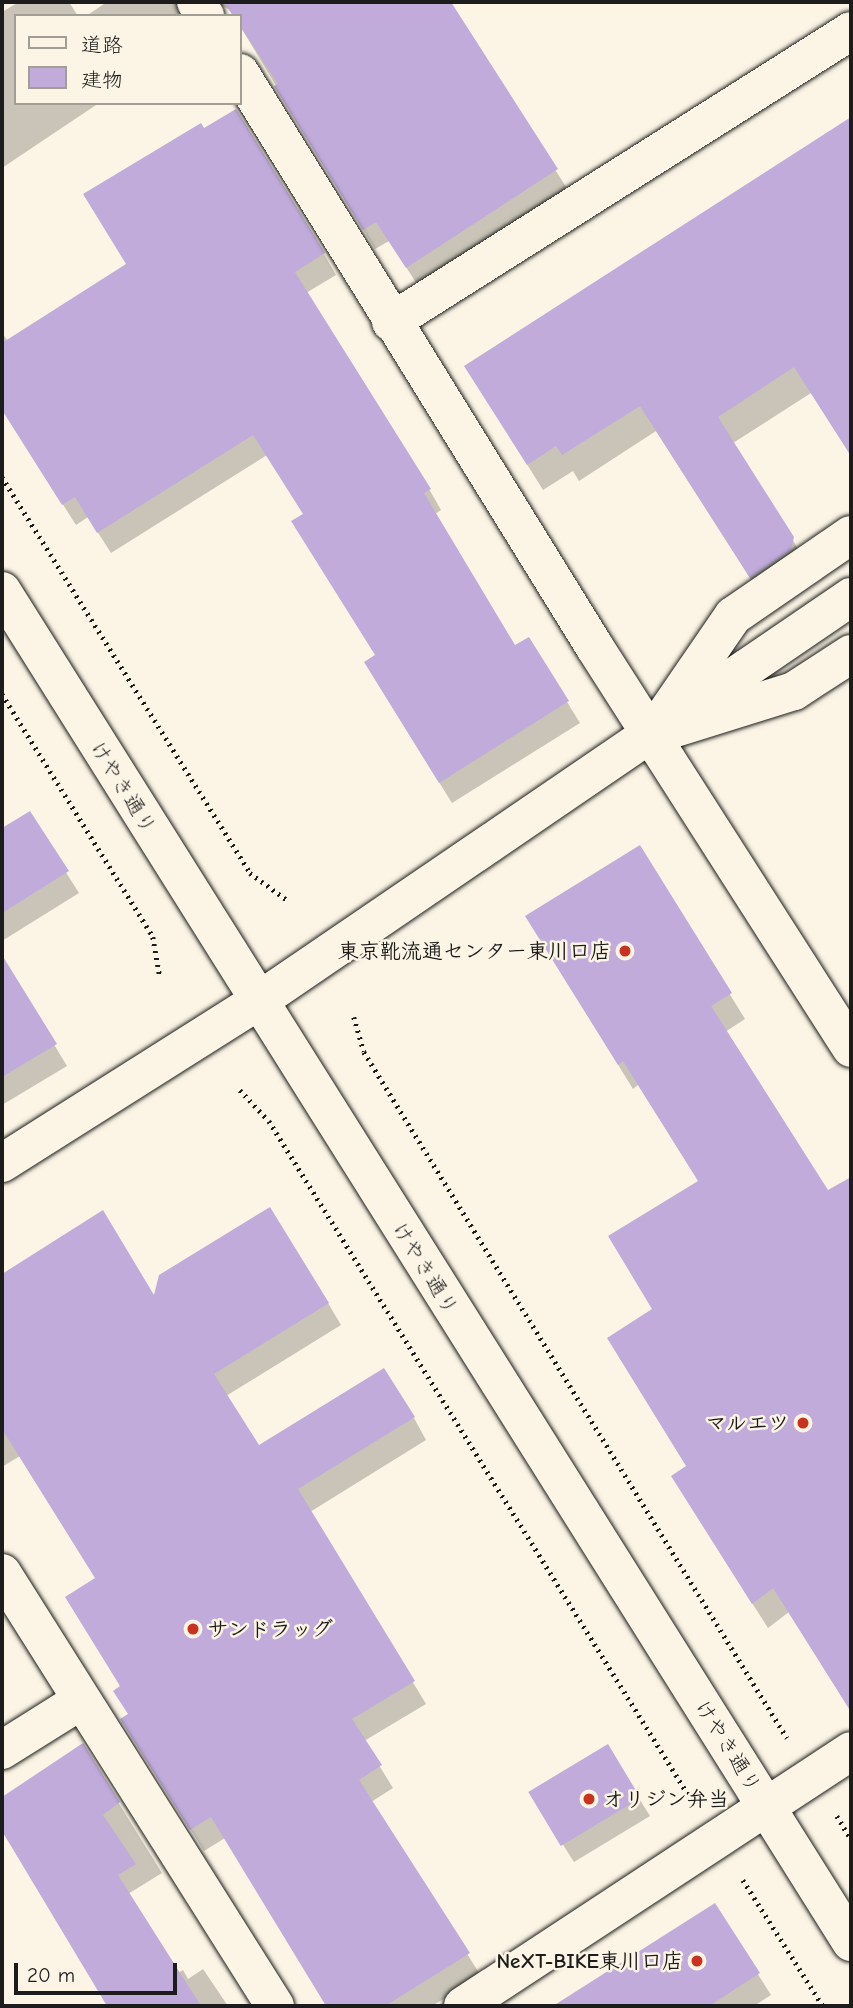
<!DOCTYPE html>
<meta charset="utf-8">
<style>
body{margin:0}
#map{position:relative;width:853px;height:2008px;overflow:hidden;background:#fcf5e5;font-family:"Comic Neue","Klee One",sans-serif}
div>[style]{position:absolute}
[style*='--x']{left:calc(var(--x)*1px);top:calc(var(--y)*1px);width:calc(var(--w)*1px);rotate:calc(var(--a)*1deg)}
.shadow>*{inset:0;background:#0003}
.building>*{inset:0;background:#c0abda;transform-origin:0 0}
.path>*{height:4.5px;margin-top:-2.25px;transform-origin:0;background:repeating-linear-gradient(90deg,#1c1c1c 0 2px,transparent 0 7px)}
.roads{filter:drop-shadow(0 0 2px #1c1c1c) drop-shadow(0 0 2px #1c1c1c)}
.street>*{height:38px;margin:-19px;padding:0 19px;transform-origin:19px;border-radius:19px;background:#fcf5e5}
.secondary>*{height:38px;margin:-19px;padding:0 19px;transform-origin:19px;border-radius:19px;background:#fcf5e5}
.dots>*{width:19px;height:19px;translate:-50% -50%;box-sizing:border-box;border:4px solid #fcf5e5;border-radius:50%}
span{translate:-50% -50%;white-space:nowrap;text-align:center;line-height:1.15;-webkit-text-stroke:5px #fcf5e5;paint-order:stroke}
.street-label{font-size:21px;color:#1c1c1c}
.poi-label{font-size:21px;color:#1c1c1c;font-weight:700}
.right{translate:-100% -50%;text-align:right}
.left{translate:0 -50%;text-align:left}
.frame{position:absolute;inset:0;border:4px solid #1c1c1c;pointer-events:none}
.legend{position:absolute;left:14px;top:14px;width:228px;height:91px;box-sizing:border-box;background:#fcf5e5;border:2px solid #a29e95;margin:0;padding:9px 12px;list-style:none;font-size:21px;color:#1c1c1c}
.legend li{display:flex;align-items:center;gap:14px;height:35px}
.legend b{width:35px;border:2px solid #a29e95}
.scale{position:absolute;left:14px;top:1963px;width:163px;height:32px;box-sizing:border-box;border:4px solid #1c1c1c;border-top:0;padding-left:9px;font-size:21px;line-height:24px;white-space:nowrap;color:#1c1c1c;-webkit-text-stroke:5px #fcf5e5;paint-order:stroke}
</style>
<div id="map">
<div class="shadow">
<i style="clip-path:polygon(19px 2px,69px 2px,78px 16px,16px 16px,16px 103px,99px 103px,2px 168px,2px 12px)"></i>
<i style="clip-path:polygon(107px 2px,204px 2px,187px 16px,86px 16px)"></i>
<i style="clip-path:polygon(216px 2px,360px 2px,367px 13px,384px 2px,449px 2px,568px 190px,419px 287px,389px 241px,375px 249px,240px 26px,240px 16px)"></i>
<i style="clip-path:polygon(851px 119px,851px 456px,811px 393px,733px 443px,808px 565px,766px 603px,656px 431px,579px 481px,573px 471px,543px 490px,466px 366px)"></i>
<i style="clip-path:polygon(324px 254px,336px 275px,306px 293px,429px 489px,441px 510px,435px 514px,515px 648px,567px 702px,580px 723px,452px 803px,378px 684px,377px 656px,305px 515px,267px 455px,111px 553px,88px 517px,76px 525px,2px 409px,2px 333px,8px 341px)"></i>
<i style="clip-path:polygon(29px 814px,79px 893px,2px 941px,2px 830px)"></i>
<i style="clip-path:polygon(640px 848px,745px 1019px,725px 1032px,828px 1192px,851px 1179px,851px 1702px,847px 1705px,789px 1612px,768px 1628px,688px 1502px,687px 1467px,654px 1310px,700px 1183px,638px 1085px,633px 1089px,542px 941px)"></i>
<i style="clip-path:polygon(2px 958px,67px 1066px,2px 1105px)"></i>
<i style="clip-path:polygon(102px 1212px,155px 1299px,328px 1303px,341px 1325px,226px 1396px,258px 1448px,414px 1418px,426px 1440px,310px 1512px,426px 1704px,364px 1741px,393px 1788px,371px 1802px,481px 1976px,432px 2006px,331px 2006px,225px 1838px,204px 1851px,135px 1741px,97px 1579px,20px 1456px,2px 1467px,2px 1296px,10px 1291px,2px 1276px)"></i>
<i style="clip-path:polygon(83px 1746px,162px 1873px,128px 1894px,178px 1973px,183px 1970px,188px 1979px,203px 1969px,228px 2006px,108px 2006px,2px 1830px,2px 1799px)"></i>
<i style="clip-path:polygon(607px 1747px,650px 1816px,574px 1862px,541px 1810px)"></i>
<i style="clip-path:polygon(715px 1906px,771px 1995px,754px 2006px,574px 2006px,569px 1998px)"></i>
</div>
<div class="building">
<i style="clip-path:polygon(224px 2px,451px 2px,558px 169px,406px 268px,376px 222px,363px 230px,274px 86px,278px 84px,240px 26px,240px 16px,233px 16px)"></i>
<i style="clip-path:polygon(236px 109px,325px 253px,295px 272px,431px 489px,424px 493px,515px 645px,529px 637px,569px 701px,439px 783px,364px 662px,375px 655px,291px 521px,303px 514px,253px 435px,97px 533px,75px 497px,62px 505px,2px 410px,2px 343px,126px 264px,83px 194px,201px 123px,204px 128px)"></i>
<i style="clip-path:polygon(851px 117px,851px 456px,794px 367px,718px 417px,794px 537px,791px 550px,750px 578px,640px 406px,562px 455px,556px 446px,527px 465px,464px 366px)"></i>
<i style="clip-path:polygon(30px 811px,69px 871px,2px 913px,2px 828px)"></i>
<i style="clip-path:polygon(640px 845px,732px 993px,711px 1006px,828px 1190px,851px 1177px,851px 1712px,773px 1588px,752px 1604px,671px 1476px,686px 1466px,607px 1338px,652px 1309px,608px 1236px,698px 1181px,623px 1061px,618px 1065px,525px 916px)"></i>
<i style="clip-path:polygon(2px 955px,57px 1044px,2px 1077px)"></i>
<i style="clip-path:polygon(270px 1207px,329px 1303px,214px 1374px,259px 1445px,384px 1368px,415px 1417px,298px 1489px,415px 1681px,352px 1719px,382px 1765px,359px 1780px,470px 1953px,385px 2006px,326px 2006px,211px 1817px,190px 1830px,120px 1719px,128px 1714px,113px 1691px,120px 1686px,65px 1597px,95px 1578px,2px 1429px,2px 1274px,103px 1210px,154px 1295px,159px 1275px)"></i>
<i style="clip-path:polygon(83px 1743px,120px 1802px,103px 1815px,136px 1864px,118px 1875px,201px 2006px,107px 2006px,2px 1831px,2px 1797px)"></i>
<i style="left:608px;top:1744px;width:63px;height:93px;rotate:59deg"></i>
<i style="clip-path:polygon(715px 1903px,760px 1973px,709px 2006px,553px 2006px)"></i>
</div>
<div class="path">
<i style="--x:2;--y:477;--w:467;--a:57.9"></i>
<i style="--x:250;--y:873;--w:46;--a:36.1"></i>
<i style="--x:2;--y:694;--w:286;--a:58.1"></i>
<i style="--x:153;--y:937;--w:41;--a:80.1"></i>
<i style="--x:354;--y:1017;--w:36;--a:74"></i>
<i style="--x:364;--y:1052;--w:806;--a:58.34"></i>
<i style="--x:240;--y:1090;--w:42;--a:46.9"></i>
<i style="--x:269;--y:1121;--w:799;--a:58.1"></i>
<i style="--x:837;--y:1816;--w:27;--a:59"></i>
<i style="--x:743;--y:1880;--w:149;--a:57.6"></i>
</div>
<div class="roads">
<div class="street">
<i style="--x:196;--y:2;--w:17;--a:57"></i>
<i style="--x:240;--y:73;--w:674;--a:58.29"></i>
<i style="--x:594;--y:646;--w:477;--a:57.4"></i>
<i style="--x:391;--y:322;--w:544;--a:-32.32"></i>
<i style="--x:654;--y:731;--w:140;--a:-55.5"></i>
<i style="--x:733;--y:616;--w:143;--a:-34.5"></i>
<i style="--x:659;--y:733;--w:141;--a:-17.3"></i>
<i style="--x:794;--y:691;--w:68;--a:-33"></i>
<i style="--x:2;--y:1573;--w:512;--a:57.77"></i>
<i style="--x:2;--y:1750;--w:92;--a:-32.1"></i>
<i style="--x:463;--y:2006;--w:464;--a:-33.3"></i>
</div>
<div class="secondary">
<i style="--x:2;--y:591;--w:1596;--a:57.85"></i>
<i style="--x:2;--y:1163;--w:302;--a:-32.3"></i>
<i style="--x:257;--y:1002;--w:719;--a:-34.29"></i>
</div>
</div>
<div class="dots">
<i style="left:625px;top:951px;background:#c8321e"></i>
<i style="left:803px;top:1423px;background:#c8321e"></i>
<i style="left:193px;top:1629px;background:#c8321e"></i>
<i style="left:589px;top:1799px;background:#c8321e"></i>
<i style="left:697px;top:1961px;background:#c8321e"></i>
</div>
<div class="street-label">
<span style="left:123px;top:787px;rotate:58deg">けやき通り</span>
<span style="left:425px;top:1268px;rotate:58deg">けやき通り</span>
<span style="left:728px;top:1746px;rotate:58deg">けやき通り</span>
</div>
<div class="poi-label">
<span class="right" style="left:611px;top:951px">東京靴流通センター東川口店</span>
<span class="right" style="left:789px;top:1423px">マルエツ</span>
<span class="left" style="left:207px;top:1629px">サンドラッグ</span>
<span class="left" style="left:603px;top:1799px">オリジン弁当</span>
<span class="right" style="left:683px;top:1961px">NeXT-BIKE東川口店</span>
</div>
<div class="frame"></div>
<ul class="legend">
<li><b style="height:9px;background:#fcf5e5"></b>道路</li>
<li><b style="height:19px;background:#c0abda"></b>建物</li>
</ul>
<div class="scale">20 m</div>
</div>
